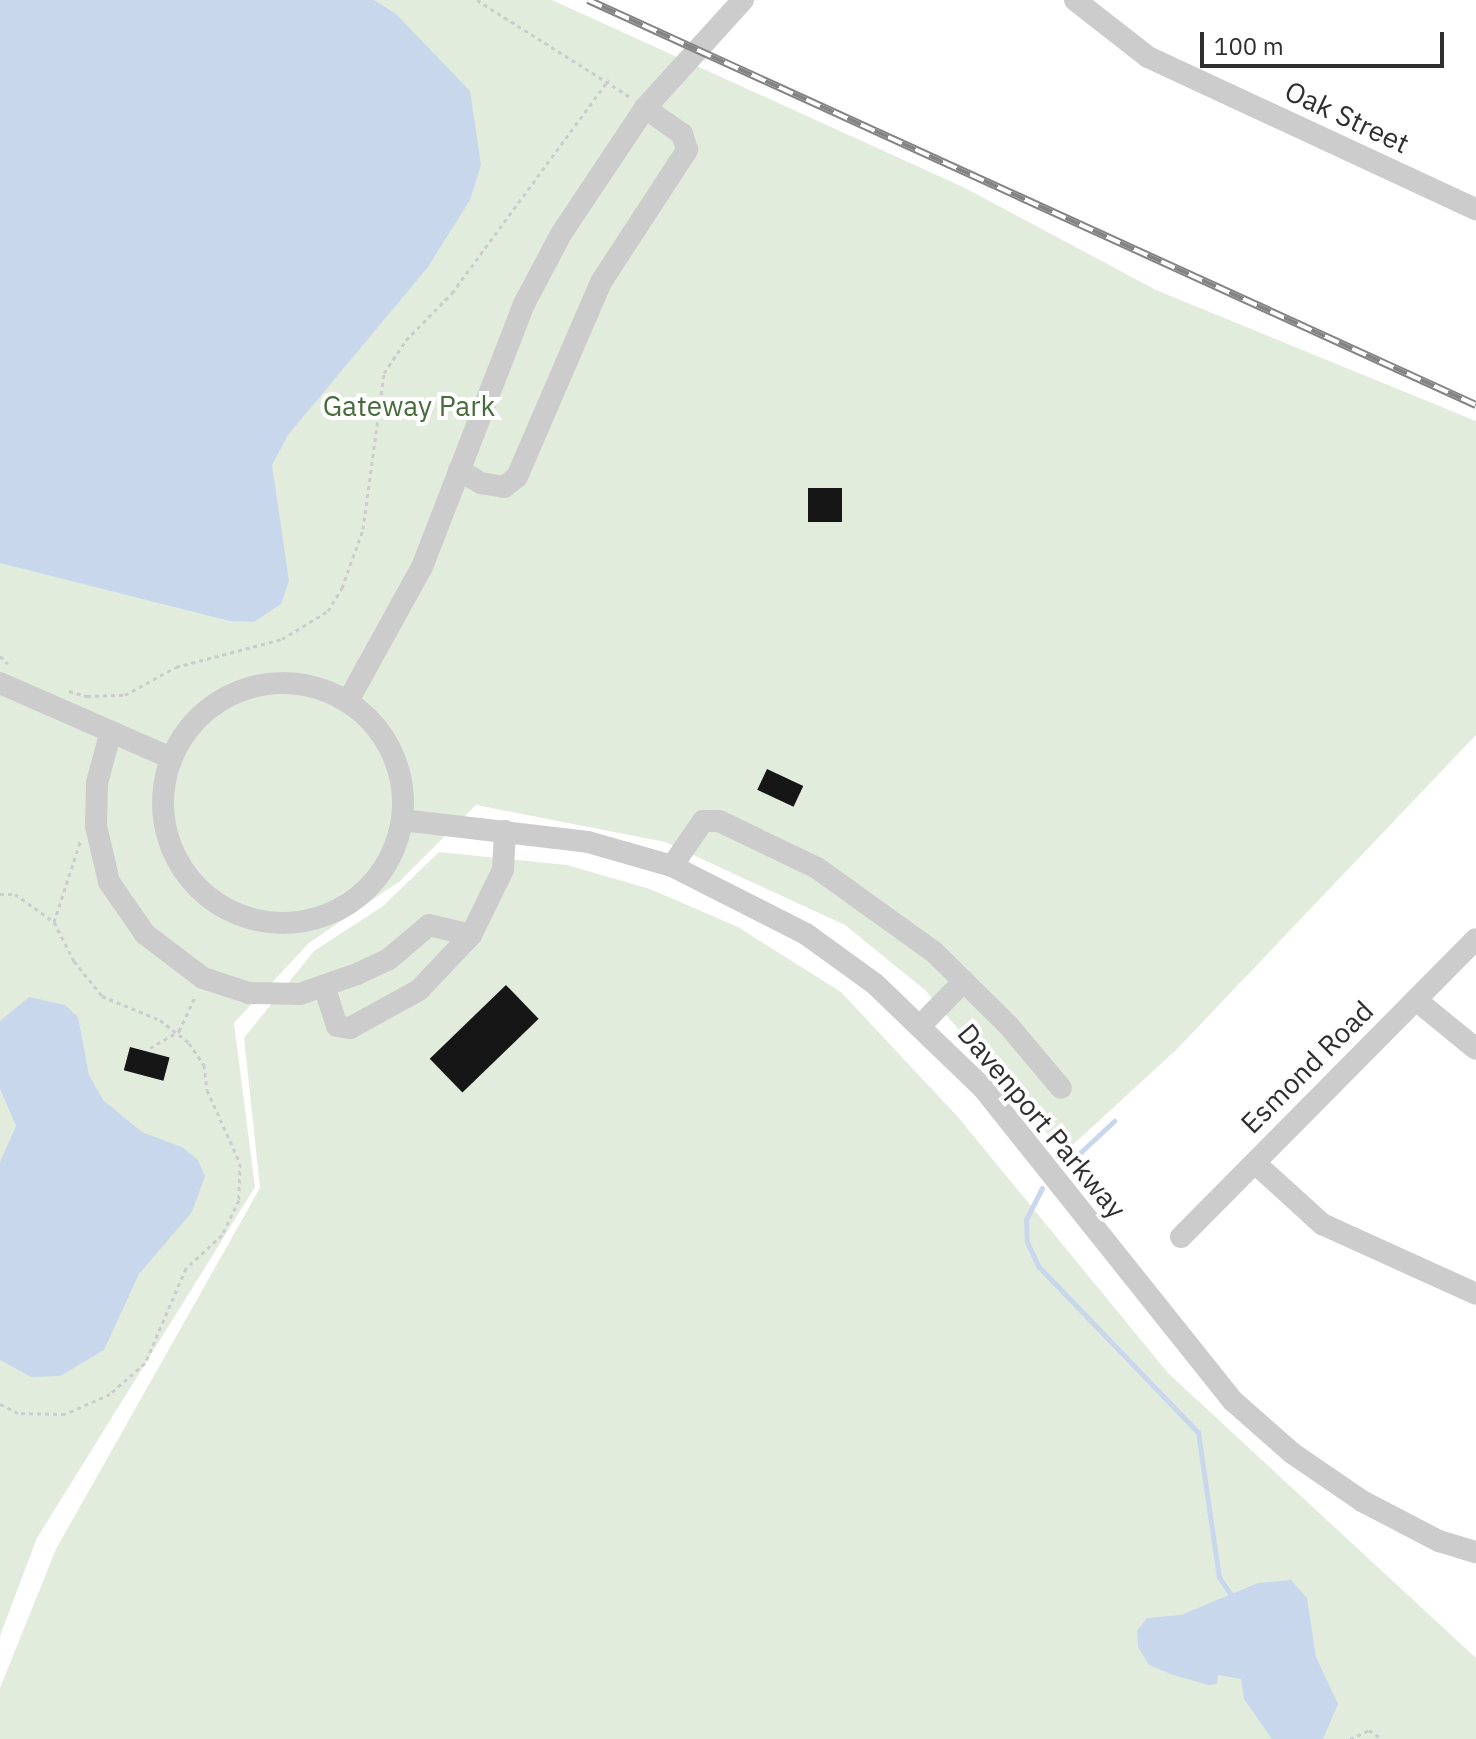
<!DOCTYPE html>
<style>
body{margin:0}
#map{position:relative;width:1476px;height:1739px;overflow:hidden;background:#fff;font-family:"IBM Plex Sans",sans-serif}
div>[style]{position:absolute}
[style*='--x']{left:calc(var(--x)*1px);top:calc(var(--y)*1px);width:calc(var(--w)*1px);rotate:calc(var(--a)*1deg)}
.green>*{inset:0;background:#e2ecdd}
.water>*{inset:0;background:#c9d7ec}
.stream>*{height:5px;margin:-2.5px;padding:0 2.5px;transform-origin:2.5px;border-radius:2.5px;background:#c9d7ec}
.building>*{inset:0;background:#161616;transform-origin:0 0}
.path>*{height:3px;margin-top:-1.5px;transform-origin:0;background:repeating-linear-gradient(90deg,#ccc 0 4px,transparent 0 8px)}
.minor>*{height:22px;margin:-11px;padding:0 11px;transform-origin:11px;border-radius:11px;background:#ccc}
.minor>.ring{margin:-11px;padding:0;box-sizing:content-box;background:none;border:22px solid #ccc;border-radius:50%}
.rail>*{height:8px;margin-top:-4px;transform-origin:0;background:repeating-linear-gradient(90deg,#fff 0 15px,#848484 0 30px);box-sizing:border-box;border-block:2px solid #848484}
span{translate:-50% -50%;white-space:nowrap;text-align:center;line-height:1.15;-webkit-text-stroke:8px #fff;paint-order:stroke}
.street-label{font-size:28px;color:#2f2f2f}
.park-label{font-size:28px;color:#486b3c}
.scale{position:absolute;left:1200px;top:32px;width:244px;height:36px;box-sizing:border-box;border:4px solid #2f2f2f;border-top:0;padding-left:10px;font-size:24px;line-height:28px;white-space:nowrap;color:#2f2f2f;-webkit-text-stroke:6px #fff;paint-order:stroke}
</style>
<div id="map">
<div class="green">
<i style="clip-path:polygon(0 0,552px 0,965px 188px,1156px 290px,1476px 421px,1476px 735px,1177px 1049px,1064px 1153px,925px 990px,845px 925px,665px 842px,476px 805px,400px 881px,309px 943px,234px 1023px,255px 1187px,37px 1538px,0 1636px)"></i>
<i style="clip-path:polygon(439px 852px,567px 865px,650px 889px,738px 927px,841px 992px,958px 1117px,1168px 1373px,1476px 1658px,1476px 1739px,0 1739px,0 1688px,56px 1549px,260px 1188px,244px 1038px,314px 951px,383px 906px)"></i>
</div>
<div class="water">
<i style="clip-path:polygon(0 0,374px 0,396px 14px,470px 91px,481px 165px,470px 200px,428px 267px,288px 435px,272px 465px,289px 581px,281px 604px,254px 622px,230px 621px,0 563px)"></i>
<i style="clip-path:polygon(29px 997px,65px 1005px,78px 1017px,89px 1075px,103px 1100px,142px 1132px,182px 1147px,198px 1160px,205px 1176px,192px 1212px,139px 1274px,104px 1350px,60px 1376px,31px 1377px,0 1360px,0 1162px,16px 1126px,0 1089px,0 1021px)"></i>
<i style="clip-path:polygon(1291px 1580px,1307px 1598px,1316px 1657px,1338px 1704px,1323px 1739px,1272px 1739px,1244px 1699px,1241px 1679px,1218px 1675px,1217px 1684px,1208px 1685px,1173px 1675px,1149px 1665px,1138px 1647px,1137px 1631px,1147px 1618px,1181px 1615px,1258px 1583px)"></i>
</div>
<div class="stream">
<i style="--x:1069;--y:1163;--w:62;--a:-43"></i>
<i style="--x:1042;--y:1188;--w:35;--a:117"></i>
<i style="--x:1026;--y:1219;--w:23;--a:88"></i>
<i style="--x:1027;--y:1242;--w:26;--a:65"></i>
<i style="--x:1038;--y:1266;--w:231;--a:46.1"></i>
<i style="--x:1198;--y:1432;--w:147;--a:81.8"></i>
<i style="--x:1219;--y:1577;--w:29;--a:56"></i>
</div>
<div class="building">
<i style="left:808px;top:488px;width:34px;height:34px"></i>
<i style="left:767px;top:769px;width:40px;height:23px;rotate:25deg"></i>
<i style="left:506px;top:985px;width:47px;height:106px;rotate:46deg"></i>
<i style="left:130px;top:1047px;width:41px;height:24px;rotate:15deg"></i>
</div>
<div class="path">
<i style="--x:477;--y:0;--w:180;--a:32.3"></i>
<i style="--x:0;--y:656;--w:11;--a:45"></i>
<i style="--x:69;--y:691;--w:19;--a:16"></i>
<i style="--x:87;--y:696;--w:38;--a:-2"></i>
<i style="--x:125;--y:695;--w:58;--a:-28.8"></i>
<i style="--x:176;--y:667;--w:110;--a:-14.8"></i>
<i style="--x:282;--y:639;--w:54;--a:-31.3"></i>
<i style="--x:328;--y:611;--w:27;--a:-59"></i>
<i style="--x:342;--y:588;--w:63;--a:-70.4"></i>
<i style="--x:363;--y:529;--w:157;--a:-82.3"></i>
<i style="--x:384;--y:373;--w:40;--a:-56"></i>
<i style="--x:406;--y:340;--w:66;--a:-45.6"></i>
<i style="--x:452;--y:293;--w:265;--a:-53.7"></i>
<i style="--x:0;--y:894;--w:15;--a:0"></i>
<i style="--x:15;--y:894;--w:48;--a:35.7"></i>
<i style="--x:54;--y:922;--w:44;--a:62.9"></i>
<i style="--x:74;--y:961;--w:45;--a:51.3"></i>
<i style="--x:102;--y:996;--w:63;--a:22.5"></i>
<i style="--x:160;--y:1020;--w:37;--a:38"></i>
<i style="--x:189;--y:1043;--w:27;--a:56"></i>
<i style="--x:204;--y:1065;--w:25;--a:83"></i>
<i style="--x:207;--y:1090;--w:80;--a:65.7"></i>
<i style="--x:240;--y:1163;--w:37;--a:92"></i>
<i style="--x:239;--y:1200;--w:39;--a:116"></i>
<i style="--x:222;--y:1235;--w:49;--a:137.5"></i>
<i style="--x:186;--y:1268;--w:103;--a:113.3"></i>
<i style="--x:145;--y:1363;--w:47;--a:138.5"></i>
<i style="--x:110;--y:1394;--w:49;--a:156"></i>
<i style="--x:65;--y:1414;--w:47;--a:-178.8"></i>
<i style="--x:18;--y:1413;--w:20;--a:-153"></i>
<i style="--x:54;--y:922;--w:87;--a:-72"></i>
<i style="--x:150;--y:1048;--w:34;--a:-30"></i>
<i style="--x:179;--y:1031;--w:38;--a:-65"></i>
<i style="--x:1350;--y:1739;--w:21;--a:-25"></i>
<i style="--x:1369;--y:1730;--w:14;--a:34"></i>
</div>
<div class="minor">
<i style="--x:1075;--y:0;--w:93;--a:38"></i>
<i style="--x:1148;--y:57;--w:362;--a:24.9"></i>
<i style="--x:459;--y:470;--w:26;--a:31"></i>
<i style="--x:481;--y:483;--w:23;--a:10"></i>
<i style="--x:504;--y:487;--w:16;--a:-38"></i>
<i style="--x:517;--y:477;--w:212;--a:-66.7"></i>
<i style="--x:601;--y:282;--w:158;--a:-56.9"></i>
<i style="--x:687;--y:150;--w:17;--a:-107"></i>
<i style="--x:682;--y:134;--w:45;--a:-144.9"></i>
<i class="ring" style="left:163px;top:683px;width:218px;height:218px"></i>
<i style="--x:0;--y:683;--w:187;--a:23.7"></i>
<i style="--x:348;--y:701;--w:153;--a:-61.1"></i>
<i style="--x:422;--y:567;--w:282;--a:-68.8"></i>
<i style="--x:524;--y:304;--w:79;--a:-62.1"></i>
<i style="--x:561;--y:234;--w:151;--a:-56.3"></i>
<i style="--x:645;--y:108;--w:146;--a:-47.8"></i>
<i style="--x:110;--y:735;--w:50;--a:105.2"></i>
<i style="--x:97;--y:783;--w:43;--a:91.3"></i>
<i style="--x:96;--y:826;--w:57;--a:76.9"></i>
<i style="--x:109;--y:882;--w:63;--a:55.3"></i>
<i style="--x:145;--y:934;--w:73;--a:37.2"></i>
<i style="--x:203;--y:978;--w:48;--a:18.1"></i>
<i style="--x:249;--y:993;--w:51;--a:1.1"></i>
<i style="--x:300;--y:994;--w:60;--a:-19.3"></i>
<i style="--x:357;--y:974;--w:35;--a:-25"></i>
<i style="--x:389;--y:959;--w:52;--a:-40.4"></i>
<i style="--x:429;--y:925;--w:43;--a:13.4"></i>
<i style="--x:471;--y:935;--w:72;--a:-63.8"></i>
<i style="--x:503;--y:870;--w:39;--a:-87"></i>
<i style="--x:402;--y:820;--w:187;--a:6.7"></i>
<i style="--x:588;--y:842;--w:87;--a:15.9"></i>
<i style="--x:672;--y:866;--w:150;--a:26.9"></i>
<i style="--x:806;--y:934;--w:85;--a:35.9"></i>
<i style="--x:875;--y:984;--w:150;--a:43.9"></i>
<i style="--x:983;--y:1088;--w:401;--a:51.4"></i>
<i style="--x:1233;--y:1401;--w:79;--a:41.4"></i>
<i style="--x:1292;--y:1453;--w:85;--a:34.4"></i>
<i style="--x:1362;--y:1501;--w:87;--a:27.5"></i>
<i style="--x:1439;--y:1541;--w:39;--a:17"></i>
<i style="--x:672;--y:866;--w:55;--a:-55.4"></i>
<i style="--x:703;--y:821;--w:16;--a:0"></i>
<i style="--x:719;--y:821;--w:109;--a:25.6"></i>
<i style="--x:817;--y:868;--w:144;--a:35.7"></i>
<i style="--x:934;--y:952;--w:104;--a:44.6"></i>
<i style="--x:1008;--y:1025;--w:82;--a:49.9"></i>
<i style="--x:324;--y:986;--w:42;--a:72"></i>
<i style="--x:337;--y:1026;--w:13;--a:9"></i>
<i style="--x:350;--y:1028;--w:79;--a:-28.8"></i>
<i style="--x:419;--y:990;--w:76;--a:-46.6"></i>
<i style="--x:1416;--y:1000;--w:77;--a:39.2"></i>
<i style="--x:922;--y:1024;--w:60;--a:-45.7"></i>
<i style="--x:1255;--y:1163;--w:91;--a:42.3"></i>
<i style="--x:1322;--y:1224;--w:169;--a:24.4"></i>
<i style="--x:1181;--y:1237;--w:419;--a:-45.3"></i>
</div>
<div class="rail">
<i style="--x:588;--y:0;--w:976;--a:24.52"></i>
</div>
<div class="street-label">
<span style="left:1347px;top:117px;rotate:25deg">Oak Street</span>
<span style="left:1307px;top:1067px;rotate:-45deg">Esmond Road</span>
<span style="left:1042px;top:1121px;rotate:50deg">Davenport Parkway</span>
</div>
<div class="park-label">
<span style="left:409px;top:406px">Gateway Park</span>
</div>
<div class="scale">100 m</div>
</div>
